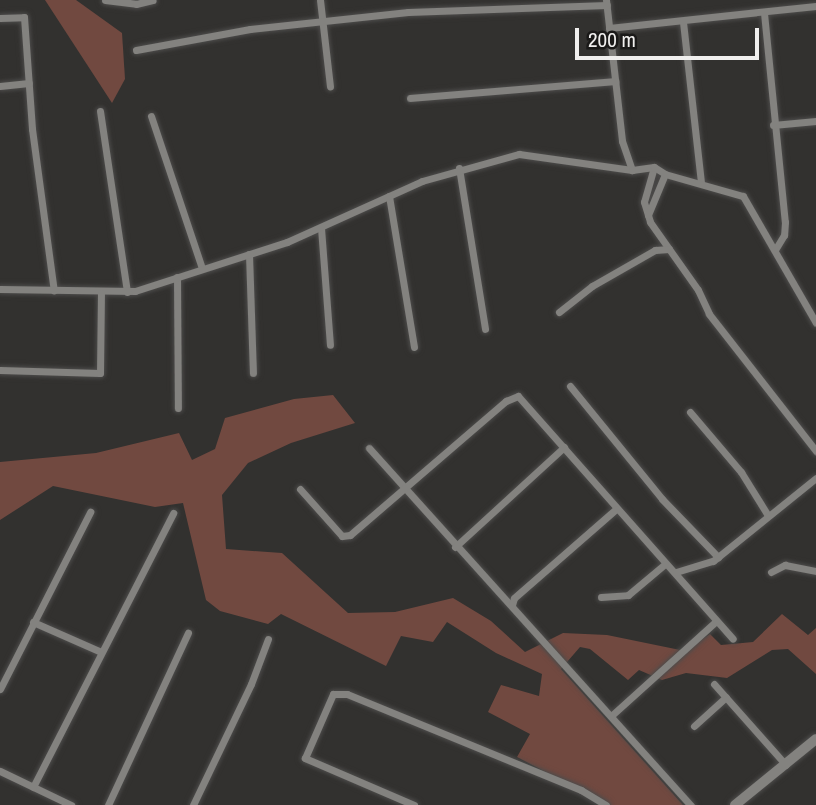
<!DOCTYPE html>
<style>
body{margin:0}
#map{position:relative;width:816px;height:805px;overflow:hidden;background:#32312f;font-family:"Archivo Narrow",sans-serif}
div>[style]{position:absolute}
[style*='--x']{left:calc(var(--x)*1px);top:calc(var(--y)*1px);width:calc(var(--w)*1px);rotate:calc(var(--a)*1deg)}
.green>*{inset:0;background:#714940}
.roads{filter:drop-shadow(0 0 2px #4d4c4b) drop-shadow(0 0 2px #4d4c4b)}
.minor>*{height:7px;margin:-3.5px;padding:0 3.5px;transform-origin:3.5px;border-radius:3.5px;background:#83827f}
.secondary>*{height:10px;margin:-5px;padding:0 5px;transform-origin:5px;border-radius:5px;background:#83827f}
span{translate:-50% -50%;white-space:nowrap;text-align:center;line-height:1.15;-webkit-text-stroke:7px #1a1918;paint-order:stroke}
.scale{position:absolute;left:575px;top:28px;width:184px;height:32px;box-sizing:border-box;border:4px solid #f0efee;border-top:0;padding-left:9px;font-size:21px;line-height:24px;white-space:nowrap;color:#f0efee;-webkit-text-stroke:5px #1a1918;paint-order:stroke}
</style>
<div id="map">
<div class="green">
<i style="clip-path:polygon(45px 0,76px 0,122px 33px,125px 79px,112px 103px)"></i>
<i style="clip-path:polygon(333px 395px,355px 423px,291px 443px,248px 463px,222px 495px,226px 549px,282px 553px,348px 613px,395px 612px,453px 598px,491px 621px,525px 652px,563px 633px,607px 635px,685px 651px,710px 634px,721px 645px,753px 642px,782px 614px,808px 635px,816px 628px,816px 674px,788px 649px,772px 650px,727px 678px,686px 673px,662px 680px,639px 670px,628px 680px,590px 649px,580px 647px,561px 669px,683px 805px,609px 805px,517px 757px,530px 734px,488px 712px,501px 685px,539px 696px,542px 674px,496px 653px,447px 622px,433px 642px,401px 636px,386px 666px,281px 614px,268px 624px,220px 611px,206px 600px,183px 503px,155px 507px,53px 486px,0 520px,0 462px,96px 453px,179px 433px,192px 460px,215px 449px,225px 418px,294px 399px)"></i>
</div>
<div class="roads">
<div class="minor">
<i style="--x:105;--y:0;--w:31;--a:7"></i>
<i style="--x:136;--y:4;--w:17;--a:-13"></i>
<i style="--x:320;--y:0;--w:87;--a:83.4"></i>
<i style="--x:606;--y:0;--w:142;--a:83.5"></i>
<i style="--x:622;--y:141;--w:31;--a:71"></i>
<i style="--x:764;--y:13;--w:210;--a:84.3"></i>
<i style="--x:785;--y:222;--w:13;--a:94"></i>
<i style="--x:784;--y:235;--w:17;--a:121"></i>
<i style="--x:0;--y:18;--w:24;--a:-2"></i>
<i style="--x:24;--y:17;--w:112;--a:85.9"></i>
<i style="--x:32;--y:129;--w:163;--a:82.3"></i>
<i style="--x:683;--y:22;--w:161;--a:83.6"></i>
<i style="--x:609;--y:28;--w:208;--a:-6.1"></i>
<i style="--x:136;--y:50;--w:116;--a:-10.4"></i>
<i style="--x:250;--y:29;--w:159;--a:-6.1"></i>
<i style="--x:408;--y:12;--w:199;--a:-2"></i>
<i style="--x:0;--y:86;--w:29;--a:-6"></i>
<i style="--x:410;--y:98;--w:206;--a:-4.7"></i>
<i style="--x:100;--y:111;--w:183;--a:81.5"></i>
<i style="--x:151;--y:116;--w:160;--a:71.5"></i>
<i style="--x:773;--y:125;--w:43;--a:-5.3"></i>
<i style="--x:654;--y:167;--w:36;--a:106"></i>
<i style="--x:644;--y:202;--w:21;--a:73"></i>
<i style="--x:650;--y:222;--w:83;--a:54.8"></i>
<i style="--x:698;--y:290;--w:26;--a:65"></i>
<i style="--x:709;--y:314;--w:174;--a:52"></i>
<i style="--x:459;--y:168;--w:163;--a:80.8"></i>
<i style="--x:389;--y:196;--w:153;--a:80.6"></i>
<i style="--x:648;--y:215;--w:44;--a:-67.5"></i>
<i style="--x:321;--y:228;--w:117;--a:85.6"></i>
<i style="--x:249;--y:254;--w:119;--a:88.1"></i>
<i style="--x:177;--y:277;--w:131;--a:89.6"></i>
<i style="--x:0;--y:289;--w:135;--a:0.8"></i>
<i style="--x:135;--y:291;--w:160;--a:-17.9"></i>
<i style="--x:287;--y:242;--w:148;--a:-24.3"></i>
<i style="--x:422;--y:181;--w:101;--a:-15.6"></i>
<i style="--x:519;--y:154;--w:114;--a:8.1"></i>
<i style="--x:632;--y:170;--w:22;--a:-8"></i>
<i style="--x:654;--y:167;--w:13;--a:32"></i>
<i style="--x:665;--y:174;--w:81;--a:15.8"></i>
<i style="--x:743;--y:196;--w:146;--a:60.1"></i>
<i style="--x:559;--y:312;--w:42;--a:-38.2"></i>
<i style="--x:592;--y:286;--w:73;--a:-29.7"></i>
<i style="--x:655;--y:250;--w:14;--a:-4"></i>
<i style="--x:0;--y:370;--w:100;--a:1.7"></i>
<i style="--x:100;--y:373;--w:80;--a:-89.3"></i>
<i style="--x:570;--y:386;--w:146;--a:50.8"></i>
<i style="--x:662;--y:499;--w:81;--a:46"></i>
<i style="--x:690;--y:412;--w:79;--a:49.6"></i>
<i style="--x:741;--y:472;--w:49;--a:58.2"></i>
<i style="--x:369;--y:448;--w:481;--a:48"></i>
<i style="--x:300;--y:489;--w:63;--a:48.2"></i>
<i style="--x:342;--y:536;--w:8;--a:-7"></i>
<i style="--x:350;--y:535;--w:206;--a:-40.7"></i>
<i style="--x:506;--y:401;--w:13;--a:-23"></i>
<i style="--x:518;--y:396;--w:324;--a:48.5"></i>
<i style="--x:455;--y:547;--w:148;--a:-42.5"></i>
<i style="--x:676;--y:572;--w:39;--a:-17"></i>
<i style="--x:713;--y:561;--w:132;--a:-38.9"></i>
<i style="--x:771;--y:572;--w:16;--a:-27"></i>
<i style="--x:785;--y:565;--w:32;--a:11"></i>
<i style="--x:601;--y:597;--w:27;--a:-4"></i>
<i style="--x:628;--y:595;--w:48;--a:-40"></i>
<i style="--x:512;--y:605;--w:7;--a:-74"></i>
<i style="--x:514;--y:598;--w:135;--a:-41.1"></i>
<i style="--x:33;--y:622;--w:72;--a:23.7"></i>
<i style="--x:714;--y:684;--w:108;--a:48.4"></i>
<i style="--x:0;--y:689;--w:199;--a:-63"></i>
<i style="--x:611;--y:716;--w:142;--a:-42.1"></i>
<i style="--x:694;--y:726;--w:43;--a:-42.2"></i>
<i style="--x:0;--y:771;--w:79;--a:25.6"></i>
<i style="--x:33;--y:787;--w:308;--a:-62.9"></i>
<i style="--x:108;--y:805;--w:190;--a:-65.1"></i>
<i style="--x:193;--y:805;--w:134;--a:-64.4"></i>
<i style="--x:251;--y:684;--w:48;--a:-69.3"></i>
<i style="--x:414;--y:805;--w:119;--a:-156.7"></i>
<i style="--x:305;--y:758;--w:70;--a:-66.4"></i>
<i style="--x:333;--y:694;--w:14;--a:0"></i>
<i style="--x:347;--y:694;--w:253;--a:22.3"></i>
<i style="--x:581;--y:790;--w:29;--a:31"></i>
</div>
<div class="secondary">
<i style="--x:735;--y:805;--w:104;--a:-39.2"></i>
</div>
</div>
<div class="scale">200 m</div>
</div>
